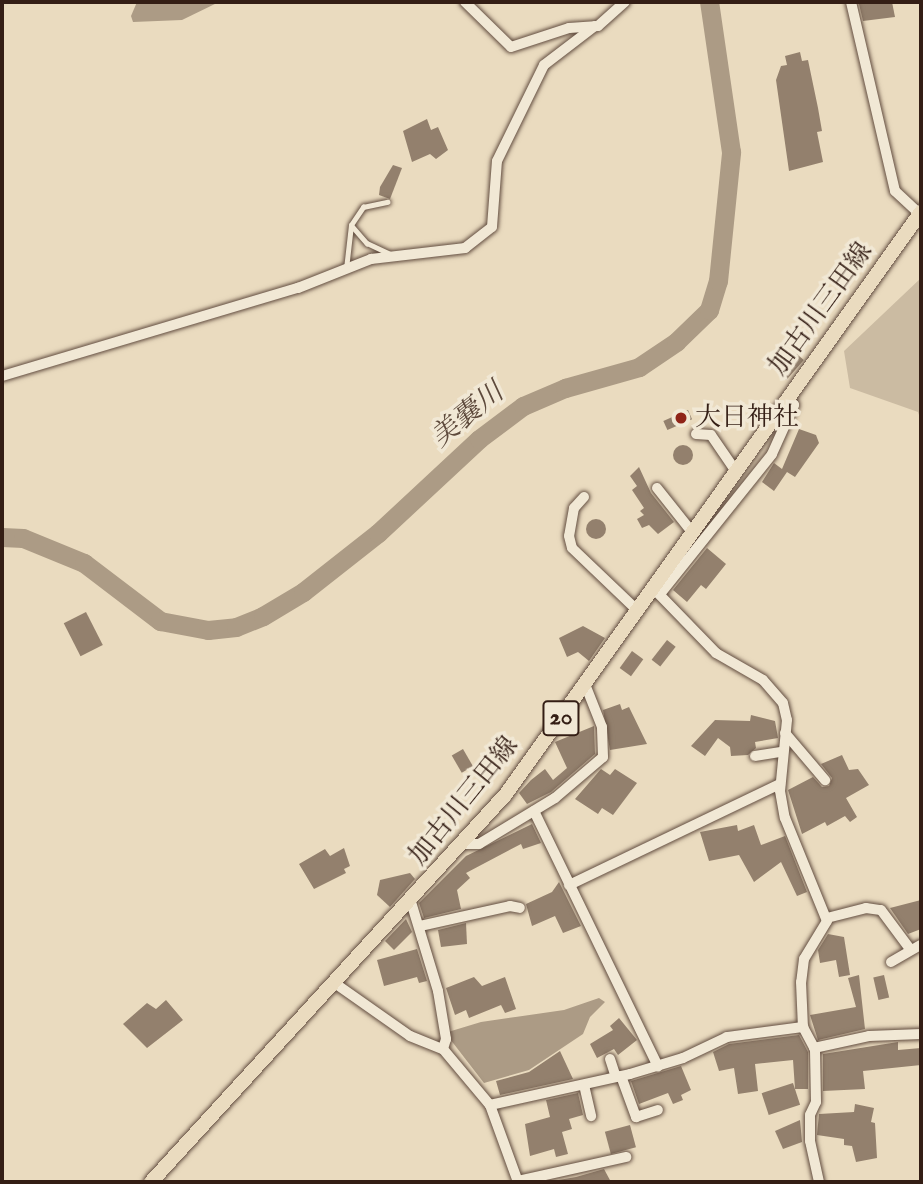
<!DOCTYPE html>
<meta charset="utf-8">
<style>
body{margin:0}
#map{position:relative;width:923px;height:1184px;overflow:hidden;background:#eadbbf;font-family:"IM FELL English","Noto Serif JP",serif}
div>[style]{position:absolute}
[style*='--x']{left:calc(var(--x)*1px);top:calc(var(--y)*1px);width:calc(var(--w)*1px);rotate:calc(var(--a)*1deg)}
.green>*{inset:0;background:#cbbba2}
.water>*{inset:0;background:#ac9b85}
.river>*{height:19px;margin:-9.5px;padding:0 9.5px;transform-origin:9.5px;border-radius:9.5px;background:#ac9b85}
.building>*{inset:0;background:#93806d;transform-origin:0 0}
.round{border-radius:50%}
.roads{filter:drop-shadow(0 0 2px #624d40) drop-shadow(0 0 2px #624d40)}
.lane>*{height:4.5px;margin:-2.25px;padding:0 2.25px;transform-origin:2.25px;border-radius:2.25px;background:#f1e8d5}
.street>*{height:10px;margin:-5px;padding:0 5px;transform-origin:5px;border-radius:5px;background:#f1e8d5}
.primary>*{height:14px;margin:-7px;padding:0 7px;transform-origin:7px;border-radius:7px;background:#eadbbf}
.dots>*{width:19px;height:19px;translate:-50% -50%;box-sizing:border-box;border:4px solid #f1e8d5;border-radius:50%}
span{translate:-50% -50%;white-space:nowrap;text-align:center;line-height:1.15;-webkit-text-stroke:7px #f1e8d5;paint-order:stroke}
.shield-label span{padding:2px 5px;background:#f1e8d5;border:2px solid;border-radius:5px;-webkit-text-stroke-width:0}
.shield-label{font-size:24px;color:#341e15;font-weight:700}
.street-label{font-size:26px;color:#341e15}
.poi-label{font-size:26px;color:#341e15}
.left{translate:0 -50%;text-align:left}
.water-label{font-size:28px;color:#5e4a3c;font-style:italic}
.frame{position:absolute;inset:0;border:4px solid #341e15;pointer-events:none}
</style>
<div id="map">
<div class="green">
<i style="clip-path:polygon(921px 278px,921px 421px,918px 412px,850px 388px,844px 351px)"></i>
</div>
<div class="water">
<i style="clip-path:polygon(137px 2px,219px 2px,182px 20px,133px 22px,131px 16px)"></i>
<i style="clip-path:polygon(599px 998px,605px 1002px,590px 1017px,583px 1034px,529px 1070px,484px 1083px,450px 1039px,448px 1032px,481px 1022px,564px 1010px)"></i>
</div>
<div class="river">
<i style="--x:2;--y:537;--w:21;--a:3"></i>
<i style="--x:23;--y:538;--w:66;--a:22.3"></i>
<i style="--x:84;--y:563;--w:96;--a:37.3"></i>
<i style="--x:160;--y:621;--w:49;--a:10.6"></i>
<i style="--x:208;--y:630;--w:28;--a:-6"></i>
<i style="--x:236;--y:627;--w:29;--a:-22"></i>
<i style="--x:263;--y:616;--w:47;--a:-31"></i>
<i style="--x:303;--y:592;--w:95;--a:-38.2"></i>
<i style="--x:378;--y:533;--w:138;--a:-42.9"></i>
<i style="--x:479;--y:439;--w:55;--a:-36.9"></i>
<i style="--x:523;--y:406;--w:46;--a:-23.2"></i>
<i style="--x:565;--y:388;--w:77;--a:-15.8"></i>
<i style="--x:639;--y:367;--w:45;--a:-34"></i>
<i style="--x:676;--y:342;--w:46;--a:-44.1"></i>
<i style="--x:709;--y:310;--w:30;--a:-73"></i>
<i style="--x:718;--y:281;--w:130;--a:-84.2"></i>
<i style="--x:731;--y:152;--w:152;--a:-98.3"></i>
</div>
<div class="building">
<i style="clip-path:polygon(869px 2px,892px 2px,895px 17px,863px 21px,859px 4px)"></i>
<i style="clip-path:polygon(800px 52px,802px 61px,808px 60px,818px 108px,822px 131px,817px 132px,823px 162px,789px 171px,776px 80px,781px 66px,787px 65px,785px 56px)"></i>
<i style="clip-path:polygon(427px 119px,431px 130px,438px 127px,448px 150px,436px 159px,430px 154px,412px 162px,403px 131px)"></i>
<i style="clip-path:polygon(393px 165px,402px 168px,390px 199px,379px 195px,380px 187px)"></i>
<i style="left:797px;top:354px;width:9px;height:27px;rotate:41deg"></i>
<i style="left:688px;top:410px;width:10px;height:27px;rotate:66deg"></i>
<i style="clip-path:polygon(799px 429px,816px 435px,819px 443px,795px 477px,787px 472px,774px 491px,762px 482px,774px 463px,782px 469px)"></i>
<i class="round" style="left:673px;top:445px;width:20px;height:20px"></i>
<i style="clip-path:polygon(639px 467px,651px 493px,674px 522px,658px 534px,649px 525px,642px 528px,637px 519px,644px 515px,640px 511px,644px 508px,632px 490px,637px 486px,630px 476px)"></i>
<i class="round" style="left:586px;top:519px;width:20px;height:20px"></i>
<i style="clip-path:polygon(707px 548px,726px 564px,706px 589px,701px 585px,687px 602px,673px 590px)"></i>
<i style="left:86px;top:612px;width:37px;height:25px;rotate:63deg"></i>
<i style="clip-path:polygon(583px 626px,605px 638px,589px 661px,578px 652px,567px 657px,559px 638px)"></i>
<i style="left:667px;top:640px;width:11px;height:25px;rotate:38deg"></i>
<i style="left:632px;top:651px;width:14px;height:21px;rotate:36deg"></i>
<i style="clip-path:polygon(620px 704px,622px 710px,629px 707px,647px 744px,610px 750px,603px 710px)"></i>
<i style="clip-path:polygon(751px 715px,775px 721px,778px 738px,755px 742px,756px 748px,748px 755px,731px 756px,730px 747px,718px 738px,705px 756px,691px 746px,715px 720px,750px 721px)"></i>
<i style="clip-path:polygon(594px 726px,595px 754px,551px 792px,527px 804px,519px 793px,531px 780px,545px 769px,553px 780px,567px 768px,555px 742px)"></i>
<i style="left:463px;top:749px;width:20px;height:13px;rotate:60deg"></i>
<i style="clip-path:polygon(842px 755px,849px 770px,858px 769px,869px 785px,846px 798px,857px 817px,850px 822px,845px 816px,827px 826px,825px 822px,802px 834px,788px 790px,813px 777px,822px 787px,829px 786px,832px 778px,821px 764px)"></i>
<i style="clip-path:polygon(601px 769px,610px 775px,615px 769px,637px 783px,613px 815px,602px 808px,598px 814px,575px 799px)"></i>
<i style="clip-path:polygon(532px 824px,541px 843px,523px 849px,521px 844px,466px 873px,470px 878px,457px 890px,461px 909px,424px 918px,419px 903px,466px 856px)"></i>
<i style="clip-path:polygon(737px 825px,738px 831px,754px 825px,761px 845px,785px 836px,807px 892px,797px 896px,781px 862px,754px 882px,739px 855px,709px 861px,700px 832px)"></i>
<i style="clip-path:polygon(344px 848px,350px 866px,344px 869px,346px 873px,314px 889px,299px 864px,325px 849px,330px 856px)"></i>
<i style="clip-path:polygon(410px 873px,415px 879px,390px 907px,377px 895px,380px 880px)"></i>
<i style="clip-path:polygon(559px 882px,581px 926px,563px 933px,555px 916px,532px 926px,526px 904px,552px 892px)"></i>
<i style="clip-path:polygon(921px 900px,921px 929px,908px 934px,890px 908px)"></i>
<i style="clip-path:polygon(406px 919px,412px 932px,394px 950px,385px 941px)"></i>
<i style="clip-path:polygon(466px 923px,467px 944px,441px 947px,438px 930px)"></i>
<i style="clip-path:polygon(828px 934px,844px 937px,850px 975px,839px 977px,836px 960px,820px 963px,818px 950px)"></i>
<i style="clip-path:polygon(417px 949px,427px 981px,419px 983px,417px 977px,384px 986px,377px 960px)"></i>
<i style="clip-path:polygon(859px 975px,865px 1029px,818px 1040px,810px 1015px,856px 1007px,848px 978px)"></i>
<i style="left:884px;top:975px;width:23px;height:11px;rotate:77deg"></i>
<i style="clip-path:polygon(474px 977px,482px 986px,505px 977px,516px 1009px,505px 1013px,501px 1005px,469px 1018px,466px 1010px,455px 1015px,446px 988px)"></i>
<i style="clip-path:polygon(166px 1000px,183px 1020px,147px 1048px,123px 1024px,147px 1003px,156px 1009px)"></i>
<i style="clip-path:polygon(619px 1018px,637px 1040px,618px 1055px,614px 1049px,597px 1058px,590px 1044px,613px 1030px,610px 1026px)"></i>
<i style="clip-path:polygon(799px 1035px,808px 1052px,808px 1089px,795px 1089px,793px 1060px,755px 1064px,758px 1091px,738px 1094px,734px 1068px,719px 1071px,713px 1052px,729px 1044px)"></i>
<i style="clip-path:polygon(898px 1042px,898px 1050px,921px 1048px,921px 1065px,863px 1071px,865px 1089px,823px 1091px,823px 1054px)"></i>
<i style="clip-path:polygon(560px 1051px,573px 1079px,500px 1095px,496px 1081px,529px 1072px)"></i>
<i style="clip-path:polygon(681px 1066px,691px 1090px,681px 1095px,683px 1100px,673px 1104px,668px 1093px,639px 1104px,631px 1081px)"></i>
<i style="left:793px;top:1083px;width:23px;height:33px;rotate:72deg"></i>
<i style="clip-path:polygon(578px 1093px,583px 1115px,569px 1119px,572px 1129px,562px 1132px,568px 1154px,556px 1157px,554px 1149px,530px 1156px,525px 1124px,550px 1117px,546px 1100px)"></i>
<i style="clip-path:polygon(855px 1104px,874px 1108px,871px 1122px,875px 1123px,877px 1158px,856px 1162px,852px 1146px,844px 1145px,844px 1139px,817px 1135px,819px 1114px,854px 1112px)"></i>
<i style="clip-path:polygon(800px 1120px,802px 1142px,783px 1149px,775px 1131px)"></i>
<i style="left:630px;top:1125px;width:23px;height:26px;rotate:75deg"></i>
<i style="clip-path:polygon(604px 1169px,611px 1182px,547px 1182px,576px 1177px)"></i>
</div>
<div class="roads">
<div class="lane">
<i style="--x:352;--y:226;--w:23;--a:49"></i>
<i style="--x:367;--y:243;--w:26;--a:25"></i>
<i style="--x:346;--y:269;--w:44;--a:-83.5"></i>
<i style="--x:351;--y:225;--w:22;--a:-56"></i>
<i style="--x:363;--y:207;--w:25;--a:-12"></i>
</div>
<div class="street">
<i style="--x:465;--y:2;--w:64;--a:44.4"></i>
<i style="--x:511;--y:47;--w:61;--a:-18.1"></i>
<i style="--x:569;--y:28;--w:29;--a:-4"></i>
<i style="--x:598;--y:26;--w:36;--a:-42"></i>
<i style="--x:851;--y:2;--w:194;--a:76.9"></i>
<i style="--x:895;--y:191;--w:34;--a:43"></i>
<i style="--x:2;--y:376;--w:309;--a:-16.6"></i>
<i style="--x:298;--y:288;--w:79;--a:-21.7"></i>
<i style="--x:371;--y:259;--w:95;--a:-6.7"></i>
<i style="--x:465;--y:248;--w:34;--a:-38"></i>
<i style="--x:492;--y:227;--w:66;--a:-85.7"></i>
<i style="--x:497;--y:161;--w:107;--a:-63.9"></i>
<i style="--x:544;--y:65;--w:64;--a:-37.4"></i>
<i style="--x:696;--y:434;--w:15;--a:4"></i>
<i style="--x:711;--y:435;--w:42;--a:55.6"></i>
<i style="--x:657;--y:488;--w:56;--a:51.5"></i>
<i style="--x:584;--y:497;--w:15;--a:132"></i>
<i style="--x:574;--y:508;--w:28;--a:100"></i>
<i style="--x:569;--y:536;--w:12;--a:76"></i>
<i style="--x:572;--y:548;--w:91;--a:43.7"></i>
<i style="--x:653;--y:588;--w:91;--a:45.9"></i>
<i style="--x:716;--y:653;--w:54;--a:29.9"></i>
<i style="--x:763;--y:680;--w:30;--a:49"></i>
<i style="--x:783;--y:703;--w:17;--a:77"></i>
<i style="--x:787;--y:720;--w:71;--a:95.6"></i>
<i style="--x:780;--y:791;--w:27;--a:80"></i>
<i style="--x:785;--y:818;--w:111;--a:67.8"></i>
<i style="--x:827;--y:921;--w:44;--a:121.2"></i>
<i style="--x:804;--y:959;--w:23;--a:97"></i>
<i style="--x:801;--y:982;--w:45;--a:87.5"></i>
<i style="--x:803;--y:1027;--w:26;--a:62"></i>
<i style="--x:815;--y:1050;--w:52;--a:88.9"></i>
<i style="--x:816;--y:1102;--w:14;--a:115"></i>
<i style="--x:810;--y:1115;--w:26;--a:90"></i>
<i style="--x:810;--y:1141;--w:42;--a:77.6"></i>
<i style="--x:660;--y:594;--w:179;--a:-51.3"></i>
<i style="--x:772;--y:454;--w:54;--a:-65.8"></i>
<i style="--x:794;--y:405;--w:11;--a:-131"></i>
<i style="--x:785;--y:733;--w:62;--a:49.6"></i>
<i style="--x:755;--y:756;--w:26;--a:-9"></i>
<i style="--x:534;--y:811;--w:284;--a:64.1"></i>
<i style="--x:465;--y:844;--w:14;--a:0"></i>
<i style="--x:479;--y:844;--w:89;--a:-31.2"></i>
<i style="--x:555;--y:798;--w:63;--a:-40.5"></i>
<i style="--x:603;--y:757;--w:30;--a:-92"></i>
<i style="--x:602;--y:727;--w:46;--a:-111.6"></i>
<i style="--x:569;--y:885;--w:234;--a:-25.6"></i>
<i style="--x:411;--y:902;--w:93;--a:73.1"></i>
<i style="--x:438;--y:991;--w:49;--a:80.5"></i>
<i style="--x:446;--y:1039;--w:10;--a:107"></i>
<i style="--x:827;--y:918;--w:40;--a:-14.4"></i>
<i style="--x:866;--y:908;--w:15;--a:8"></i>
<i style="--x:881;--y:910;--w:49;--a:53.4"></i>
<i style="--x:420;--y:926;--w:92;--a:-12.5"></i>
<i style="--x:510;--y:906;--w:10;--a:11"></i>
<i style="--x:891;--y:962;--w:34;--a:-30"></i>
<i style="--x:336;--y:984;--w:90;--a:35.1"></i>
<i style="--x:410;--y:1036;--w:35;--a:22"></i>
<i style="--x:443;--y:1049;--w:73;--a:50"></i>
<i style="--x:490;--y:1105;--w:82;--a:70"></i>
<i style="--x:814;--y:1048;--w:56;--a:-12.3"></i>
<i style="--x:869;--y:1036;--w:52;--a:-2.2"></i>
<i style="--x:610;--y:1059;--w:19;--a:72"></i>
<i style="--x:621;--y:1076;--w:44;--a:69.9"></i>
<i style="--x:636;--y:1117;--w:23;--a:-18"></i>
<i style="--x:584;--y:1085;--w:32;--a:77"></i>
<i style="--x:490;--y:1105;--w:143;--a:-12.5"></i>
<i style="--x:630;--y:1074;--w:55;--a:-16.8"></i>
<i style="--x:683;--y:1058;--w:49;--a:-25.5"></i>
<i style="--x:727;--y:1037;--w:77;--a:-7.5"></i>
<i style="--x:518;--y:1181;--w:111;--a:-12.5"></i>
</div>
<div class="primary">
<i style="--x:151;--y:1182;--w:526;--a:-47.54"></i>
<i style="--x:506;--y:794;--w:715;--a:-54.51"></i>
</div>
</div>
<div class="dots">
<i style="left:681px;top:418px;background:#8f2418"></i>
</div>
<div class="shield-label">
<span style="left:561px;top:718px">20</span>
</div>
<div class="street-label">
<span style="left:821px;top:309px;rotate:-54deg">加古川三田線</span>
<span style="left:464px;top:801px;rotate:-51deg">加古川三田線</span>
</div>
<div class="poi-label">
<span class="left" style="left:695px;top:418px">大日神社</span>
</div>
<div class="water-label">
<span style="left:468px;top:416px;rotate:-39deg">美嚢川</span>
</div>
<div class="frame"></div>
</div>
